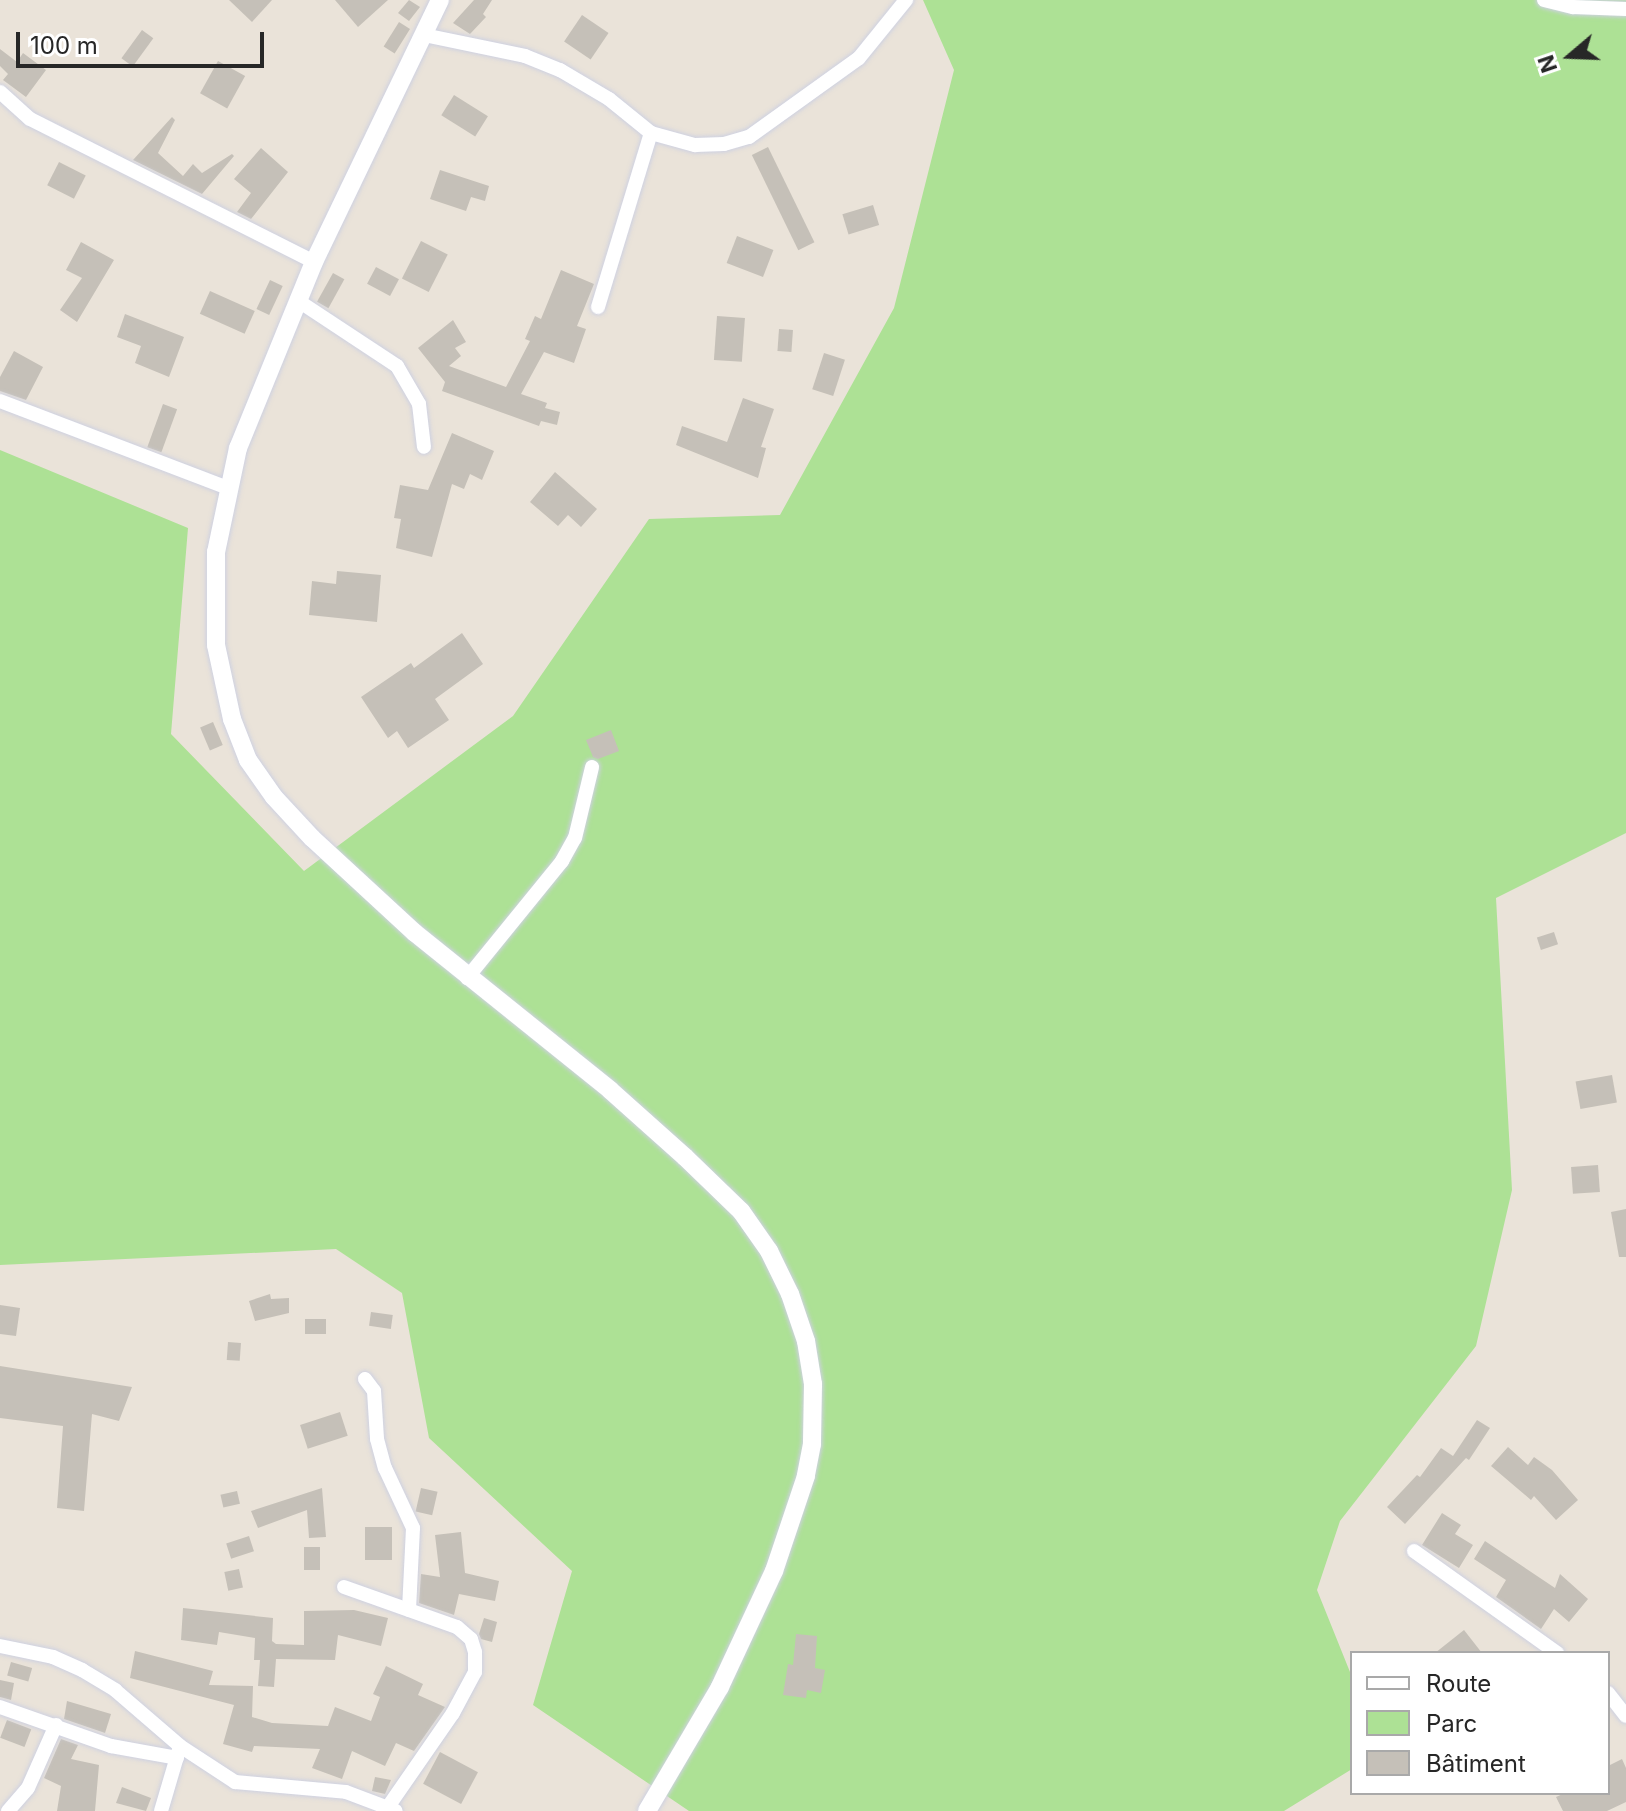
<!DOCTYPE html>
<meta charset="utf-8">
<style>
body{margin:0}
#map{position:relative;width:1626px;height:1811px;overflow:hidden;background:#eae3d9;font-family:Inter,sans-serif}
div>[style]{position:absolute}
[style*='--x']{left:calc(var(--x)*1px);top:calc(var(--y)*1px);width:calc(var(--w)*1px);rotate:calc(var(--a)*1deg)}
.green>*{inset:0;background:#ade195}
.building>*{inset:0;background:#c5c0b8;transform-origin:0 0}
.roads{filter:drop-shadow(0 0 2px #ced1e1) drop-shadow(0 0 2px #ced1e1)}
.minor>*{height:14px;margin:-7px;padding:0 7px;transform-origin:7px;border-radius:7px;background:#fff}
.tertiary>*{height:18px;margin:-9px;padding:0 9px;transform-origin:9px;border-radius:9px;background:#fff}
span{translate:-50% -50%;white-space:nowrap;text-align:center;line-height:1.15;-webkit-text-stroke:6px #fff;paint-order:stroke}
.legend{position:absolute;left:1350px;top:1651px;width:260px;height:144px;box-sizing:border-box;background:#fff;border:2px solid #a9a9a9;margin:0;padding:10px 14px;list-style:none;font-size:24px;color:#272727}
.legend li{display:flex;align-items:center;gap:16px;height:40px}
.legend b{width:40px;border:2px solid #a9a9a9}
.north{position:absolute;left:1530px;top:16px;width:80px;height:80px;-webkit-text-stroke:6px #fff;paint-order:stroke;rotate:251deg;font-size:22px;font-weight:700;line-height:32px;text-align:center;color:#272727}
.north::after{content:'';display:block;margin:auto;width:28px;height:36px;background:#272727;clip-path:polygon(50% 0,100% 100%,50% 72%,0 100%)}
.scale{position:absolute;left:16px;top:32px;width:248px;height:36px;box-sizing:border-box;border:4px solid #272727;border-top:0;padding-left:10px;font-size:24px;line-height:28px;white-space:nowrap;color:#272727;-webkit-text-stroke:6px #fff;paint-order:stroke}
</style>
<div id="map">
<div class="green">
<i style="clip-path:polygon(923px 0,1626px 0,1626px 833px,1496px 898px,1512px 1190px,1476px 1346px,1340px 1521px,1317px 1590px,1352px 1677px,1352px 1769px,1284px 1811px,689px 1811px,533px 1705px,572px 1571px,429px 1438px,402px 1293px,336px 1249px,0 1265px,0 450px,188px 528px,171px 734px,304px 871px,513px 716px,649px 519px,780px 515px,894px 308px,954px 70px)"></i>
</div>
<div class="building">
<i style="clip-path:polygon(229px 0,272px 0,252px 22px)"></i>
<i style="clip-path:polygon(335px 0,388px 0,358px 27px)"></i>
<i style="clip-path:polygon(409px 0,420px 7px,409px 21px,398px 13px)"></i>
<i style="clip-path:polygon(474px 0,492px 0,483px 14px,486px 17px,470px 34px,453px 23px)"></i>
<i style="left:582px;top:15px;width:32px;height:32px;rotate:34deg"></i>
<i style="left:399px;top:22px;width:13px;height:29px;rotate:32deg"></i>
<i style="left:142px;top:30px;width:14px;height:35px;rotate:36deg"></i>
<i style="clip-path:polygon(0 49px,17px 62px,23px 53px,46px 70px,26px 97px,3px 80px,8px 74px,0 66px)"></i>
<i style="left:218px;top:61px;width:31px;height:37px;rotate:29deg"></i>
<i style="left:454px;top:95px;width:40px;height:24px;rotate:32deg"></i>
<i style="clip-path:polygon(172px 117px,175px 120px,158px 153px,183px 176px,193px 164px,202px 173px,232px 154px,234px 156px,202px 194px,133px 160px)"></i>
<i style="left:768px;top:147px;width:106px;height:18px;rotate:64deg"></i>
<i style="clip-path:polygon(261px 148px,288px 172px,251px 219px,237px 212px,251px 193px,234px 179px)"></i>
<i style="left:59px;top:162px;width:30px;height:26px;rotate:27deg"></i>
<i style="clip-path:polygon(440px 170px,489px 186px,485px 201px,471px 197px,466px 211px,430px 199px)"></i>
<i style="left:873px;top:205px;width:21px;height:32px;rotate:73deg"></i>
<i style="left:737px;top:236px;width:39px;height:29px;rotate:21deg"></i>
<i style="left:421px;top:241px;width:30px;height:42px;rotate:27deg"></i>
<i style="clip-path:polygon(81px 242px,114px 260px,77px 322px,60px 310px,82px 278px,66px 270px)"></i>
<i style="left:376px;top:267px;width:26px;height:19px;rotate:28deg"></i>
<i style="clip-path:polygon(561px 270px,594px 284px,577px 326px,586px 329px,574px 363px,544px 352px,521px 394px,547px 403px,545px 408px,560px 412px,557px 425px,541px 421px,539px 426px,442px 391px,445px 382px,418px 348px,453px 320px,466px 342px,455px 348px,461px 356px,449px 366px,506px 387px,530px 341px,525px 339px,535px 316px,541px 319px)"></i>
<i style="left:333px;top:273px;width:13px;height:33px;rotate:29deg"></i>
<i style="left:270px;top:280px;width:14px;height:32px;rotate:25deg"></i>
<i style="left:210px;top:291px;width:49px;height:25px;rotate:24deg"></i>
<i style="clip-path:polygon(125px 314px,184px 337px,169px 377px,135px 363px,141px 346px,117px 337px)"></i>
<i style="left:717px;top:316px;width:28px;height:44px;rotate:4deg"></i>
<i style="left:779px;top:329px;width:14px;height:22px;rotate:4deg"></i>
<i style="clip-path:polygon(14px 351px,43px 367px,26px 400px,0 391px,0 377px)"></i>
<i style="left:824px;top:353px;width:22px;height:38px;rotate:18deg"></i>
<i style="clip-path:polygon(743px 398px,774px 409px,761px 447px,766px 448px,758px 478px,676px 445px,682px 426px,727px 442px)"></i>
<i style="left:163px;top:404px;width:15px;height:46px;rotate:20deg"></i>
<i style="clip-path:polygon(452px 433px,494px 451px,482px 480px,470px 474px,464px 489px,452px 484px,432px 557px,396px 548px,401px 519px,394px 518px,400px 485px,428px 490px)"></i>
<i style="clip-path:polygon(555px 472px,597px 509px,581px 527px,568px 515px,558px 526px,530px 502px)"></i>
<i style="clip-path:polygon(337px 571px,381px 575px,377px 622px,309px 615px,312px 581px,336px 584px)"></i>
<i style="clip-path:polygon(462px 633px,483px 664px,435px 699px,449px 720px,408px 748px,397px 731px,388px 738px,361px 697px,411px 663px,414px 668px)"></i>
<i style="left:213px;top:722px;width:25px;height:14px;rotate:67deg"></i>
<i style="clip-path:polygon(611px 730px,619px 751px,598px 759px,593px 757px,586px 740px)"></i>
<i style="left:1554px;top:932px;width:13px;height:18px;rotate:72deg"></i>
<i style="left:1612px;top:1075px;width:28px;height:37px;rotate:80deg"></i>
<i style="left:1598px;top:1165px;width:27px;height:27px;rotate:86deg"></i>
<i style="clip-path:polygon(1626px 1209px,1626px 1257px,1619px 1257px,1611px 1212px)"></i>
<i style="clip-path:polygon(270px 1294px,271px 1299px,289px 1298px,289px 1313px,255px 1321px,249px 1301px)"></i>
<i style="clip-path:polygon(0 1305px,20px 1308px,16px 1336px,0 1334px)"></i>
<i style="left:371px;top:1312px;width:22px;height:14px;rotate:8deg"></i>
<i style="left:305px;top:1319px;width:21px;height:15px"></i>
<i style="left:228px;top:1342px;width:13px;height:18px;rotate:4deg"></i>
<i style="clip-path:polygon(0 1366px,132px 1387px,119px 1421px,92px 1414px,84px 1511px,57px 1508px,63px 1426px,0 1418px)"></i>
<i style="left:340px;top:1412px;width:25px;height:42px;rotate:72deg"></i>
<i style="clip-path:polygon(1477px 1420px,1490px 1428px,1469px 1460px,1466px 1458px,1405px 1524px,1387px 1507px,1417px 1475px,1420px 1477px,1441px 1448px,1453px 1456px)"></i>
<i style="clip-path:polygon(1508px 1447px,1528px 1465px,1534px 1457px,1552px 1470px,1578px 1500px,1556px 1520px,1534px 1496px,1531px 1500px,1491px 1466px)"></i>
<i style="clip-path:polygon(322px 1488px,326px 1537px,309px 1538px,307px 1510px,258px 1528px,251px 1511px)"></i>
<i style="left:421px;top:1488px;width:17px;height:24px;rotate:13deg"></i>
<i style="left:237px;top:1491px;width:13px;height:17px;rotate:77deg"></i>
<i style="clip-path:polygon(1442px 1513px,1461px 1525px,1455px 1534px,1473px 1545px,1459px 1568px,1422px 1545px)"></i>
<i style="left:365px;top:1527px;width:27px;height:33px"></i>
<i style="clip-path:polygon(461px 1532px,465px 1573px,499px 1581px,495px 1601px,459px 1594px,454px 1615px,419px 1603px,421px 1574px,440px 1577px,435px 1535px)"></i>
<i style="left:249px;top:1536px;width:16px;height:24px;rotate:72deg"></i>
<i style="clip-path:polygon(1485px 1541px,1555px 1588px,1560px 1574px,1588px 1599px,1569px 1622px,1554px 1609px,1541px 1629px,1496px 1597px,1506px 1580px,1474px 1559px)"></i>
<i style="left:320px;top:1547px;width:23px;height:16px;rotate:90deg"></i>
<i style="left:239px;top:1569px;width:19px;height:15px;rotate:78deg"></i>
<i style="clip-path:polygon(183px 1608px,273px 1618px,272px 1641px,276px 1644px,304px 1645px,304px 1611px,354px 1610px,388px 1618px,381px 1646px,338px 1635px,335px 1660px,276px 1659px,274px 1687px,258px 1686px,260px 1660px,254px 1660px,255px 1638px,219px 1632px,217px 1645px,181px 1640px)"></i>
<i style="clip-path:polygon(484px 1618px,497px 1622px,492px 1642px,481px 1639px,479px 1634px)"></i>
<i style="clip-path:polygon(1464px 1630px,1482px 1653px,1435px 1653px)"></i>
<i style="clip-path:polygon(796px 1634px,817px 1636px,815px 1668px,825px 1670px,821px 1693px,807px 1690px,806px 1698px,783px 1695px,788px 1664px,793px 1665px)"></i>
<i style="clip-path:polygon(135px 1651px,213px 1671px,209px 1685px,253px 1686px,252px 1717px,272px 1723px,328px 1726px,335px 1707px,371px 1721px,380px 1697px,373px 1694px,386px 1666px,423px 1684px,418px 1695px,445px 1707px,414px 1751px,396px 1743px,385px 1766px,352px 1751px,342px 1779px,312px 1768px,320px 1749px,254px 1746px,252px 1752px,223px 1744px,234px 1705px,130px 1678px)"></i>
<i style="left:11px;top:1662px;width:22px;height:14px;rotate:16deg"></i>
<i style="clip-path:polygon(0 1680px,14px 1683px,11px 1700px,0 1697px)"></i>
<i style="clip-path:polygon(67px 1701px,111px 1714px,105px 1733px,64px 1719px)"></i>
<i style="left:7px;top:1720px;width:26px;height:19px;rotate:21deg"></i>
<i style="clip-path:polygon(61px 1739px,78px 1745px,71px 1759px,99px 1765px,95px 1811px,57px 1811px,61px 1786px,44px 1778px)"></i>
<i style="left:440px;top:1752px;width:43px;height:36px;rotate:28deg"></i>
<i style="clip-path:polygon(1622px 1759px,1626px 1768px,1626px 1802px,1607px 1811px,1563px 1811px,1556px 1797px,1565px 1793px,1608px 1793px,1608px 1766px)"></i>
<i style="clip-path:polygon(375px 1777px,391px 1780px,385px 1794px,372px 1791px)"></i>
<i style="clip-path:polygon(122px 1787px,151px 1798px,146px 1811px,116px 1803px)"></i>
</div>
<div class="roads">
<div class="minor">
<i style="--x:1544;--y:0;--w:30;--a:14"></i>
<i style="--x:1573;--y:7;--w:53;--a:2.2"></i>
<i style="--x:424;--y:35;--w:103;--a:11.7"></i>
<i style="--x:525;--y:56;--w:38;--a:22"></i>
<i style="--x:560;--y:70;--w:57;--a:30.6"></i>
<i style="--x:609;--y:99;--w:54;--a:39"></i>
<i style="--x:651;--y:133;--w:46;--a:15.3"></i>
<i style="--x:695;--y:145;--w:29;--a:-2"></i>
<i style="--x:724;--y:144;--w:26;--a:-16"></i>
<i style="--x:749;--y:137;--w:135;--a:-35.7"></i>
<i style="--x:859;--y:58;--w:75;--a:-51"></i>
<i style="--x:0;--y:92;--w:40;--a:42"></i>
<i style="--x:30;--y:119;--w:318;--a:26.7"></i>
<i style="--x:297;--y:300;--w:120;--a:33.4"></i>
<i style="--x:397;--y:366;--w:44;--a:59.9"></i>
<i style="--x:419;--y:404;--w:43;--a:83.4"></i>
<i style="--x:598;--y:307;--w:182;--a:-73.1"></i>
<i style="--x:0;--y:401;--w:244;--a:20.9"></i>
<i style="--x:467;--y:978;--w:151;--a:-50.9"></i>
<i style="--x:562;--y:861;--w:26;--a:-61"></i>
<i style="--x:575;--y:838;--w:73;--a:-76.5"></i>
<i style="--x:365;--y:1379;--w:15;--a:53"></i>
<i style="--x:374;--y:1391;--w:48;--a:86.4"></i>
<i style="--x:377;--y:1439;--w:30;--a:75"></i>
<i style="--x:385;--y:1468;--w:66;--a:65"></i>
<i style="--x:413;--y:1528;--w:82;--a:92.8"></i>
<i style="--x:1414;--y:1551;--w:176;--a:35.5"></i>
<i style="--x:344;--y:1587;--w:120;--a:19.5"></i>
<i style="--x:457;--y:1627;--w:18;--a:41"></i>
<i style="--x:471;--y:1639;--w:14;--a:73"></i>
<i style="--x:475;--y:1652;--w:20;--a:90"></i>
<i style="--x:475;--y:1672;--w:47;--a:118.2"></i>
<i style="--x:453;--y:1713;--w:114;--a:124.7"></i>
<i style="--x:0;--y:1646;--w:54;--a:11.7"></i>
<i style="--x:53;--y:1657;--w:32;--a:24"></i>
<i style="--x:82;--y:1670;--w:39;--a:31"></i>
<i style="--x:115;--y:1690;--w:86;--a:40.7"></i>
<i style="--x:180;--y:1746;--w:66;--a:33.2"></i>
<i style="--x:235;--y:1782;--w:111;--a:5.1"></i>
<i style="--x:346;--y:1792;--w:53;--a:20.8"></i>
<i style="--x:1608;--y:1693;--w:29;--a:52"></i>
<i style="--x:0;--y:1707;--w:118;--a:19.4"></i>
<i style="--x:111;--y:1746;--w:67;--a:10.3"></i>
<i style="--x:8;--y:1811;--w:30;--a:-49"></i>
<i style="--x:28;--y:1788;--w:69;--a:-66"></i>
<i style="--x:161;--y:1811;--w:64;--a:-73.6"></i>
</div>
<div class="tertiary">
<i style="--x:440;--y:0;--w:291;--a:115.7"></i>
<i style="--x:314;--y:262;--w:201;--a:112.2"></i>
<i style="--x:238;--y:448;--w:106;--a:101.9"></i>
<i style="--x:216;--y:552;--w:93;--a:90"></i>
<i style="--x:216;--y:645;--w:76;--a:77.8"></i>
<i style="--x:232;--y:719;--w:44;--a:68.7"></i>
<i style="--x:248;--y:760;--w:45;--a:54.9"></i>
<i style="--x:274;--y:797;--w:56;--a:47.2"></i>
<i style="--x:312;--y:838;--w:140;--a:42.7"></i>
<i style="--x:415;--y:933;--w:250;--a:38.8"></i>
<i style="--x:610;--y:1090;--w:101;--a:41.8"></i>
<i style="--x:685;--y:1157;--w:78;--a:44"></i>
<i style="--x:741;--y:1211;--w:49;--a:55"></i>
<i style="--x:769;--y:1251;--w:48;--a:64"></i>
<i style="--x:790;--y:1294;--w:50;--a:71.2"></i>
<i style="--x:806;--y:1341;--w:44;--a:80.8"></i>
<i style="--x:813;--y:1384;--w:60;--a:91"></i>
<i style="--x:812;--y:1444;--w:33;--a:101"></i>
<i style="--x:806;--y:1476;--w:100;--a:108.6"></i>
<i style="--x:774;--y:1571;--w:128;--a:115"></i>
<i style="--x:720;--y:1687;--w:144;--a:120.5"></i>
</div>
</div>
<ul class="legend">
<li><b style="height:10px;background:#fff"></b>Route</li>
<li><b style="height:22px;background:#ade195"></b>Parc</li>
<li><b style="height:22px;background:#c5c0b8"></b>Bâtiment</li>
</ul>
<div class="north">N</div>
<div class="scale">100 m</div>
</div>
